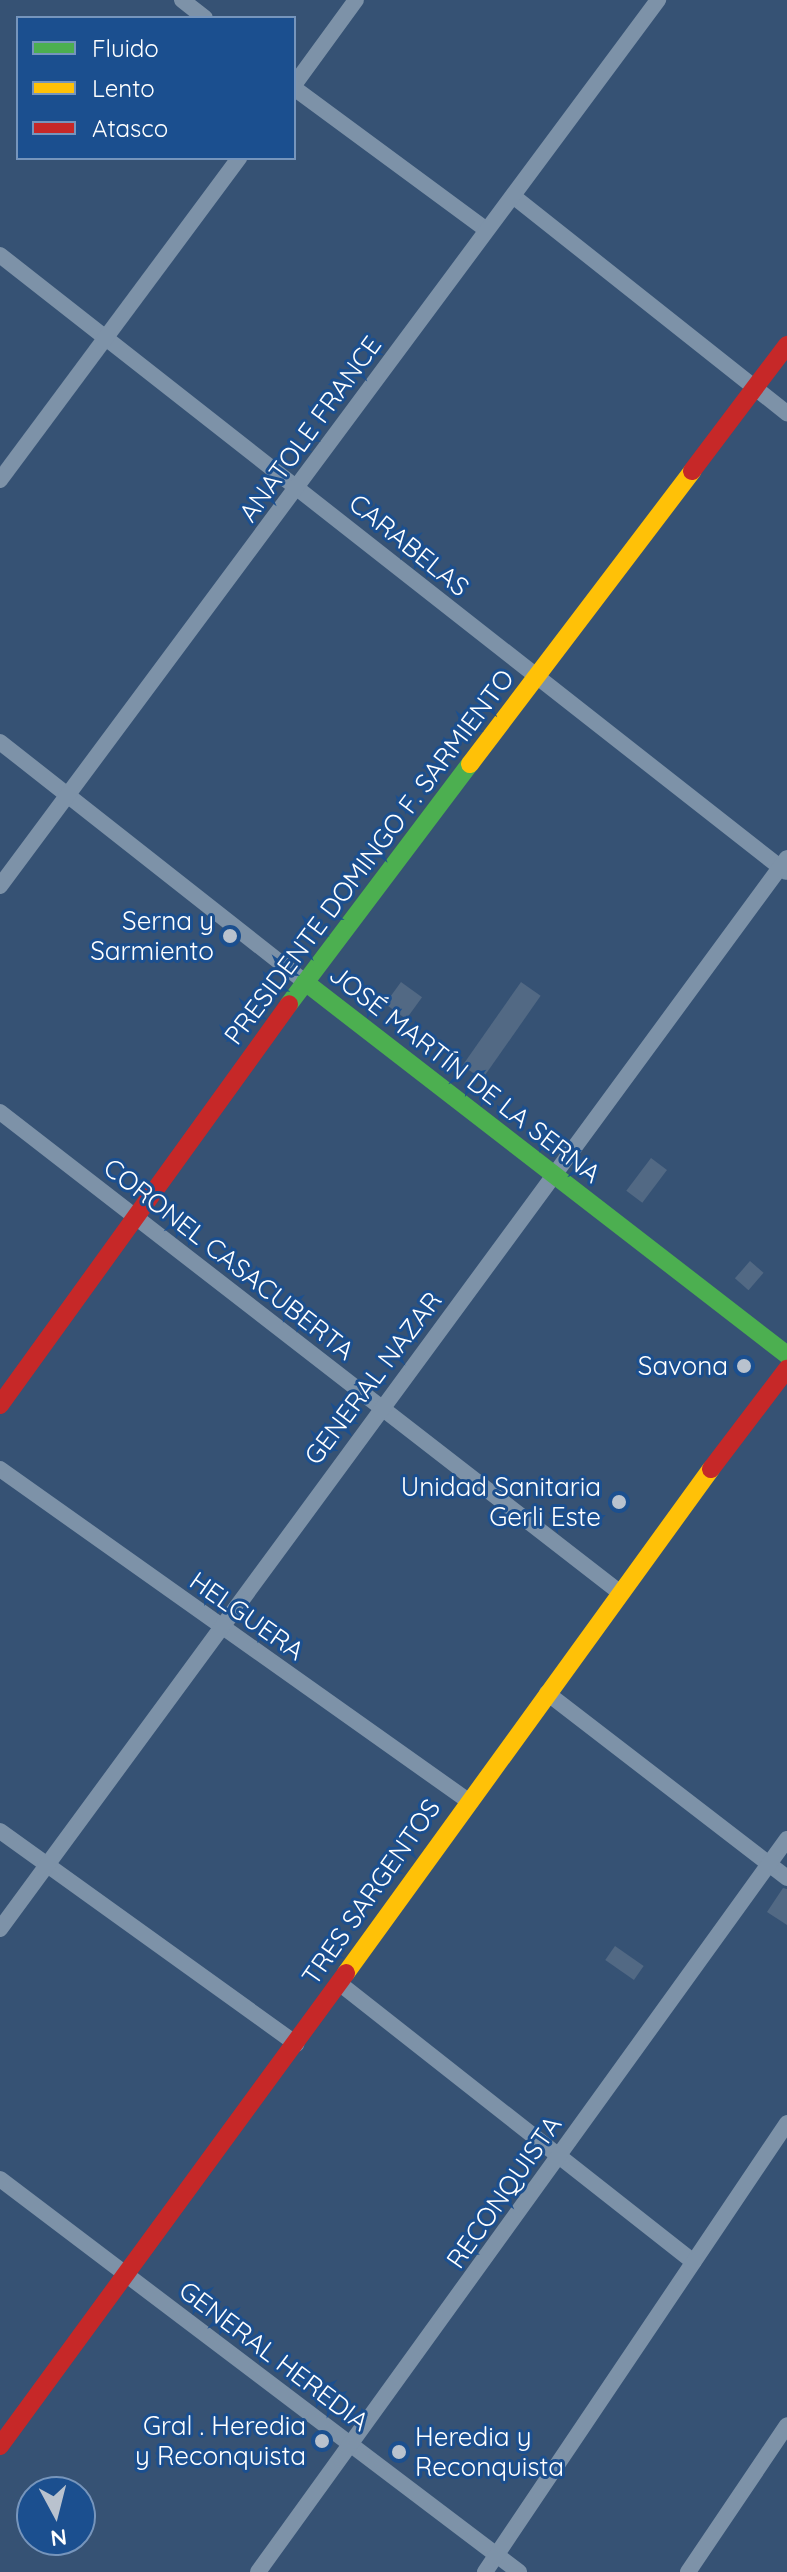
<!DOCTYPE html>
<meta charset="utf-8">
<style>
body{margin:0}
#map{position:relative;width:787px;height:2572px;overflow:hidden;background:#365274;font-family:Quicksand,sans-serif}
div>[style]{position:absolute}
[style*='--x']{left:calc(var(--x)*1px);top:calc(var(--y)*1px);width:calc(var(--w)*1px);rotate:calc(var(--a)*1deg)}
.building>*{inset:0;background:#526984;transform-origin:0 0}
.street>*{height:16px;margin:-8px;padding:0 8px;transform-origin:8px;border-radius:8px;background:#7d92a8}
.fast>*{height:18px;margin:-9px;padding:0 9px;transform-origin:9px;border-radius:9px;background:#4caf50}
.slow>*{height:18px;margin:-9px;padding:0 9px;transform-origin:9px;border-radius:9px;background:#ffc107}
.jam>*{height:18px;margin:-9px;padding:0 9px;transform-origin:9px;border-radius:9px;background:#c62828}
.dots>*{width:22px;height:22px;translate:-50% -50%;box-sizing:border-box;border:4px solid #1b4f8f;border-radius:50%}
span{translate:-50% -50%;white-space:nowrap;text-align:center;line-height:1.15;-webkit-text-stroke:6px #1b4f8f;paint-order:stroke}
.street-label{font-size:26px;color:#fff}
.poi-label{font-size:26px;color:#fff}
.right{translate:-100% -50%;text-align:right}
.left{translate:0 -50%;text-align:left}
.legend{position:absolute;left:16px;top:16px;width:280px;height:144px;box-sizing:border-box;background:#1b4f8f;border:2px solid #7695bc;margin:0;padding:10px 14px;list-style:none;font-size:24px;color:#fff}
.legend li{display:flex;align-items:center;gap:16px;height:40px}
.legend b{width:40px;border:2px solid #7695bc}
.north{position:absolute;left:16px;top:2476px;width:80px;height:80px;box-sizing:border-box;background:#1b4f8f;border:2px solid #7695bc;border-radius:50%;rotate:173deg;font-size:22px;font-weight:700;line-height:32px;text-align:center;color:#fff}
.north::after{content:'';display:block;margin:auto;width:28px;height:36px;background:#b9c2ce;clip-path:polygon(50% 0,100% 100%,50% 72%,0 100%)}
</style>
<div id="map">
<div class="building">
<i style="left:401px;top:982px;width:26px;height:27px;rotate:36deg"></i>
<i style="left:521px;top:982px;width:24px;height:102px;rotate:35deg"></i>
<i style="left:651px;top:1158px;width:20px;height:41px;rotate:37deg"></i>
<i style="left:750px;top:1261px;width:18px;height:23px;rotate:41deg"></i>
<i style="clip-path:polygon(783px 1888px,787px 1889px,787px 1925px,767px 1912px)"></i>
<i style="left:615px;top:1946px;width:35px;height:17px;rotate:35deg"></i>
</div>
<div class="street">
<i style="--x:182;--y:0;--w:29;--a:38"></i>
<i style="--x:294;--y:85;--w:105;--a:-53.9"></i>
<i style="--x:294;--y:88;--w:237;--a:36.4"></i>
<i style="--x:513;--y:196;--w:350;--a:38.4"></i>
<i style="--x:0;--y:255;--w:999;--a:38.13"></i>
<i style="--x:0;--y:480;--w:401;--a:-53.4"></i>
<i style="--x:0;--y:742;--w:388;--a:38.2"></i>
<i style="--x:0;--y:886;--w:1104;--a:-53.4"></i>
<i style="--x:0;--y:1112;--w:782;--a:37.78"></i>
<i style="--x:0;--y:1469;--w:572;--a:35.33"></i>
<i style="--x:547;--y:1693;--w:303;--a:37.6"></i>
<i style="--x:0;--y:1831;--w:365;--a:35.7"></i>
<i style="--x:0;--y:1929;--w:1329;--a:-53.69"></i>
<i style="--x:339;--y:1983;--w:451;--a:38.2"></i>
<i style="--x:0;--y:2179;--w:651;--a:37.13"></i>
<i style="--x:258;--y:2572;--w:904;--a:-54.18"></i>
<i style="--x:485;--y:2572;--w:541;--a:-56.07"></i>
<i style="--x:688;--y:2572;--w:177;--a:-56"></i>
</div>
<div class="fast">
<i style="--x:305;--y:982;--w:609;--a:37.73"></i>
<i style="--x:289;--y:1004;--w:301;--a:-53"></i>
</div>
<div class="slow">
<i style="--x:470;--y:764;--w:368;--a:-52.8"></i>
<i style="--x:346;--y:1973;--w:622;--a:-54.09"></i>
</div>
<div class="jam">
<i style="--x:692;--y:471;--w:158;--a:-53"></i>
<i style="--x:0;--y:1405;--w:494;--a:-54.2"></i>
<i style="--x:711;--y:1469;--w:126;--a:-52.8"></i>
<i style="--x:0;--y:2446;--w:586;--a:-53.81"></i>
</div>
<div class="dots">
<i style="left:230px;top:936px;background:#b9c2ce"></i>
<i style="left:744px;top:1366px;background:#b9c2ce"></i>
<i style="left:619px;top:1502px;background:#b9c2ce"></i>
<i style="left:322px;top:2441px;background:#b9c2ce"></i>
<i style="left:399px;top:2452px;background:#b9c2ce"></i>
</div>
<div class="street-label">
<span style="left:310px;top:429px;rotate:-54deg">ANATOLE FRANCE</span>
<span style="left:409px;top:545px;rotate:39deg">CARABELAS</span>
<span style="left:369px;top:857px;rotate:-53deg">PRESIDENTE DOMINGO F. SARMIENTO</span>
<span style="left:465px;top:1074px;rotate:38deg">JOSÉ MARTÍN DE LA SERNA</span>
<span style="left:229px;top:1259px;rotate:38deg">CORONEL CASACUBERTA</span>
<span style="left:373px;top:1378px;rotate:-53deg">GENERAL NAZAR</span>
<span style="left:247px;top:1616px;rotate:35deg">HELGUERA</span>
<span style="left:371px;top:1892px;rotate:-55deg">TRES SARGENTOS</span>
<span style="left:504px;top:2192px;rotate:-55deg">RECONQUISTA</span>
<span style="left:274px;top:2356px;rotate:37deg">GENERAL HEREDIA</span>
</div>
<div class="poi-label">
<span class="right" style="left:214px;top:936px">Serna y<br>Sarmiento</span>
<span class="right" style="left:728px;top:1366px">Savona</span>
<span class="right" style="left:601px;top:1502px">Unidad Sanitaria<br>Gerli Este</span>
<span class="right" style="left:306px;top:2441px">Gral . Heredia<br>y Reconquista</span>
<span class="left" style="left:415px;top:2452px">Heredia y<br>Reconquista</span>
</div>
<ul class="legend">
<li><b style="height:10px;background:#4caf50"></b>Fluido</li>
<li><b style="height:10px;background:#ffc107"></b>Lento</li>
<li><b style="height:10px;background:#c62828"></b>Atasco</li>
</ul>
<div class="north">N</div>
</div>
